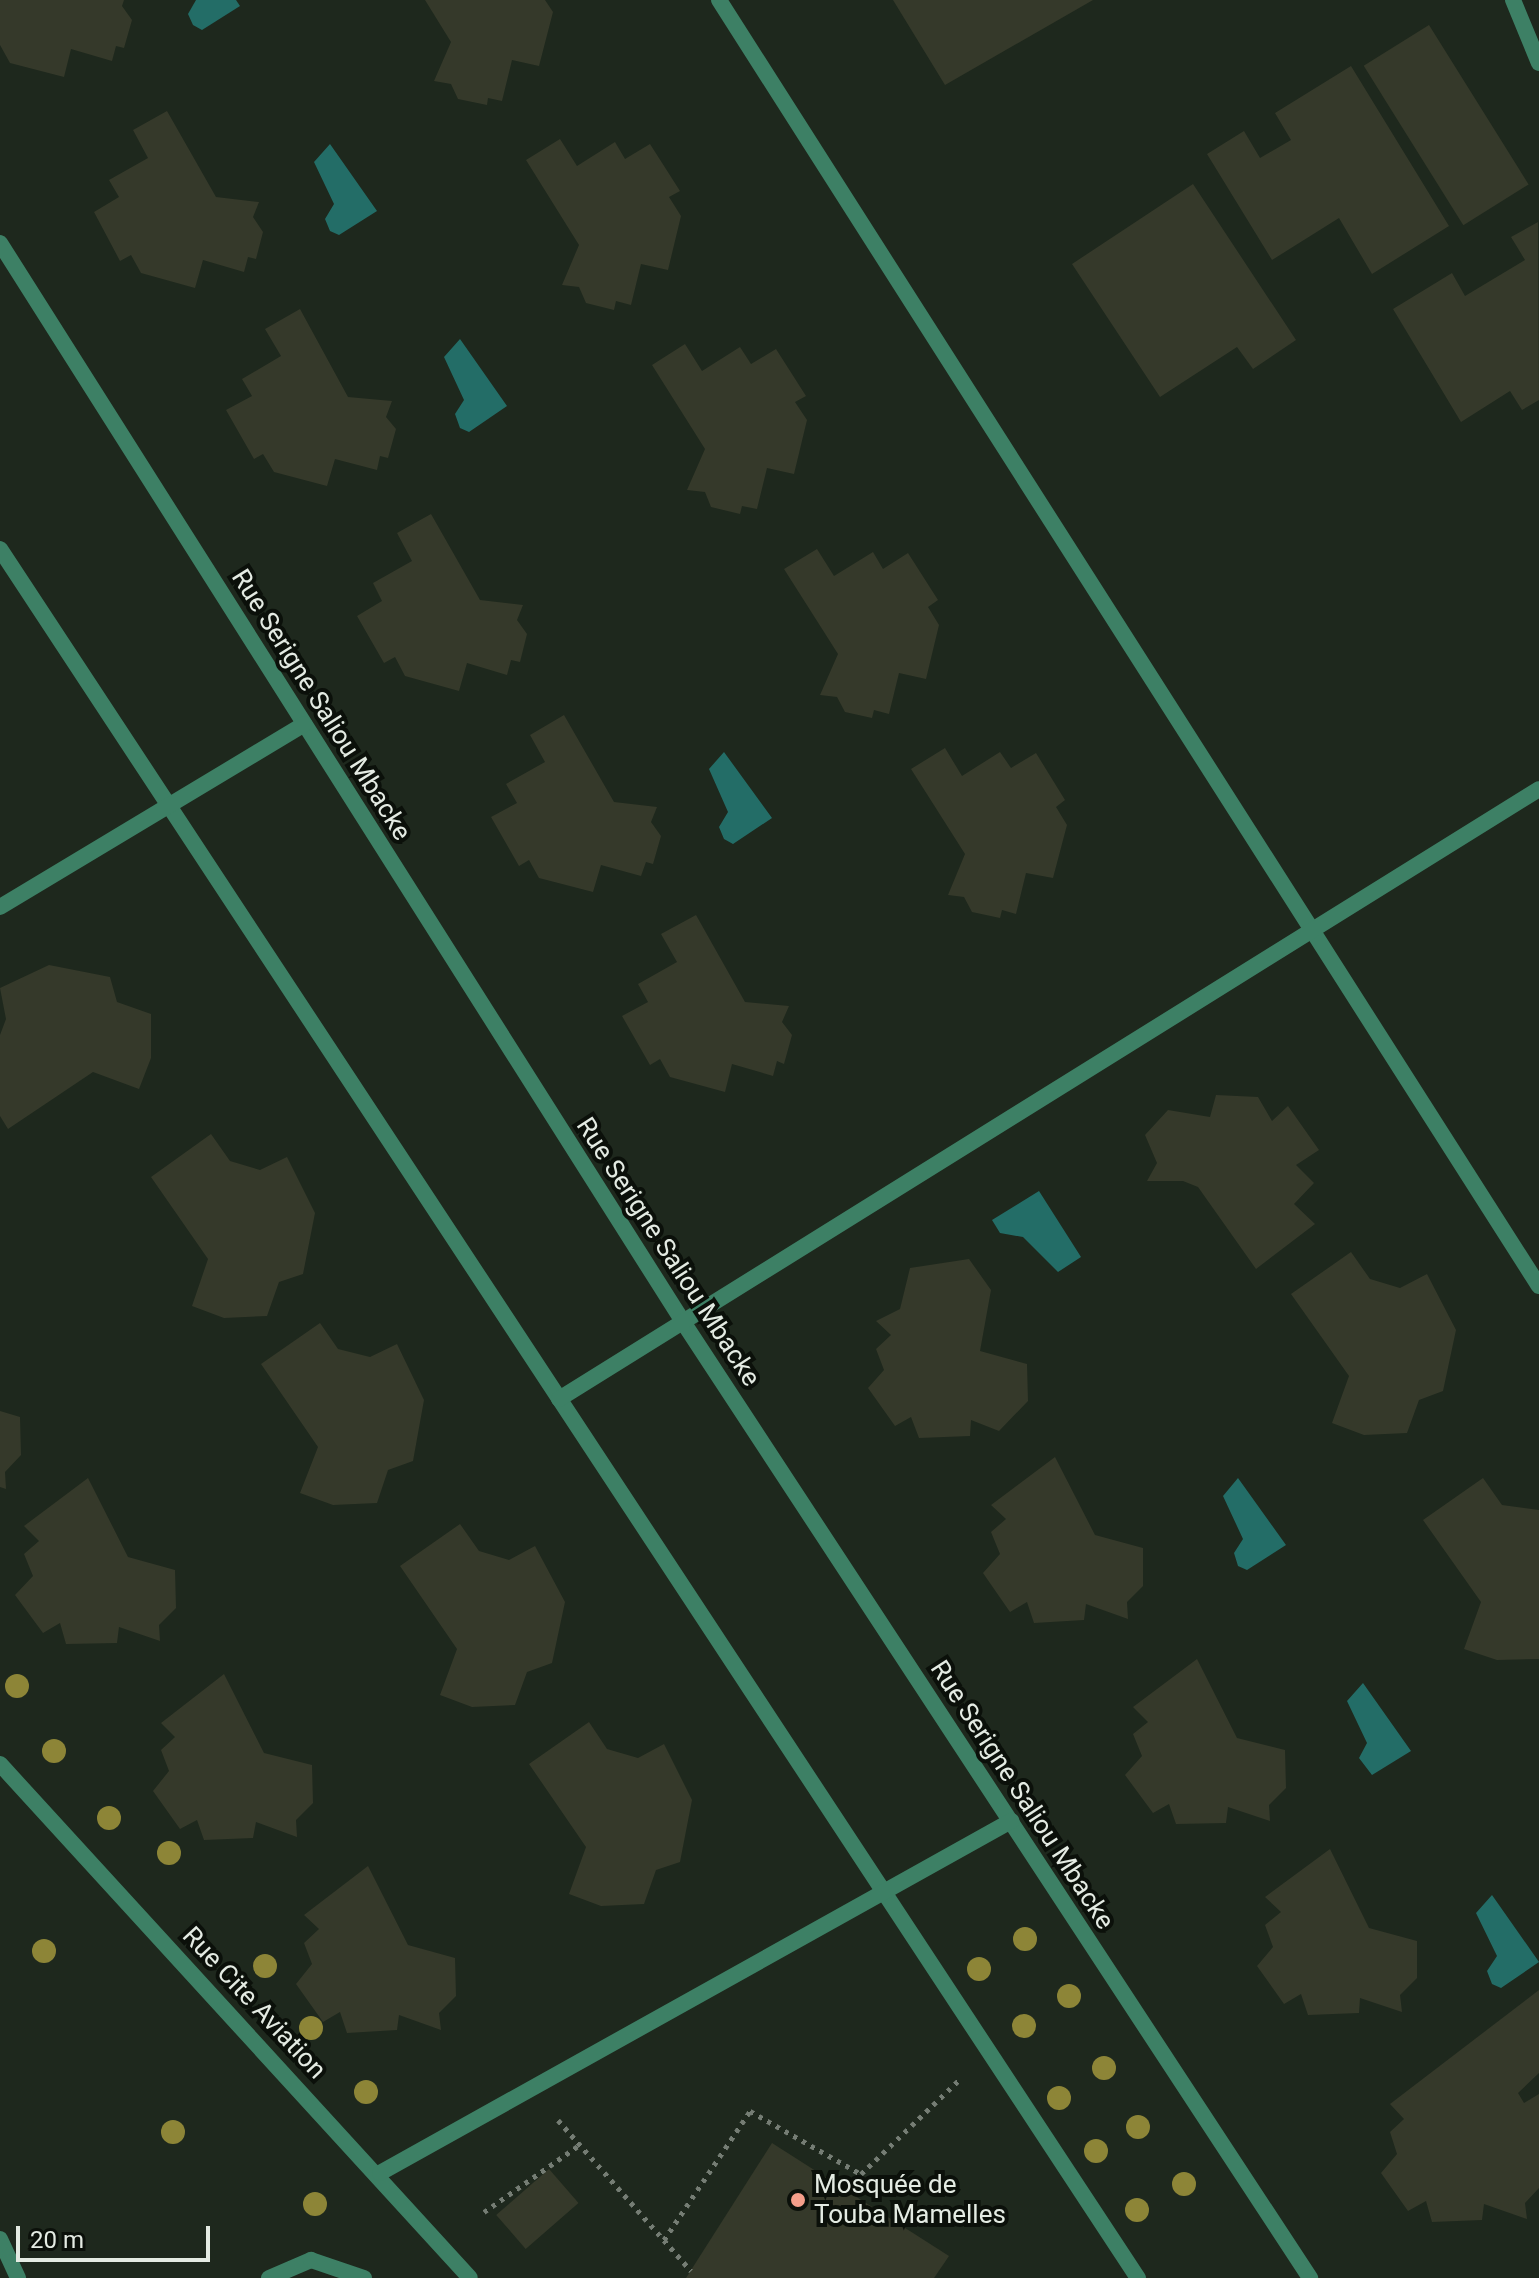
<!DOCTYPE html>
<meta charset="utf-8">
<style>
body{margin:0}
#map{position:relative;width:1539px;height:2278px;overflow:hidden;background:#1e281d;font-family:Roboto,sans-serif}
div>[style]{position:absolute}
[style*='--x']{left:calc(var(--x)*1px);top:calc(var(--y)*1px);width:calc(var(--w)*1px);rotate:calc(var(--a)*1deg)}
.water>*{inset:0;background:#236d67}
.building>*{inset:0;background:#35392a;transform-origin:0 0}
.path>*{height:5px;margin-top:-2.5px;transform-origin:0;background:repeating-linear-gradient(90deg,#757d74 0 4px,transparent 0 10px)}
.street>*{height:16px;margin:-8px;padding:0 8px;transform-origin:8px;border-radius:8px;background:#3d8065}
.trees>*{width:24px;height:24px;margin:-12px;border-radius:50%;background:#8d8537}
.dots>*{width:22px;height:22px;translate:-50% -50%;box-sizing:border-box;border:4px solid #0b100a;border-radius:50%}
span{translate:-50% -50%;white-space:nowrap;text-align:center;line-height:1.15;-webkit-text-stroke:8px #0b100a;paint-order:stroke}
.street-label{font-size:26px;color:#e4ebe3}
.poi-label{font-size:26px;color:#e4ebe3}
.left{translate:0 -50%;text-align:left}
.scale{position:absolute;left:16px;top:2226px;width:194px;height:36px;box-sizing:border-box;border:4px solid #e4ebe3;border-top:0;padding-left:10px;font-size:24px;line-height:28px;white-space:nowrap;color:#e4ebe3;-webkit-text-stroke:6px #0b100a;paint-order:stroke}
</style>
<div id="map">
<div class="water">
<i style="clip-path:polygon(196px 0,236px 0,240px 6px,202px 30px,193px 25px,188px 14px)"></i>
<i style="clip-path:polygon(330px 144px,377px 211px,339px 235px,330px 231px,325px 219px,334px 204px,314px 162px)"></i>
<i style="clip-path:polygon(460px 339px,507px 406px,469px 432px,460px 428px,455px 414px,464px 400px,444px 357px)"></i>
<i style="clip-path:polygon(724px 752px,772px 818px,733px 844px,724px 839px,719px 827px,728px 812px,709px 769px)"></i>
<i style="clip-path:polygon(1039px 1191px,1081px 1257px,1058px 1272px,1023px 1237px,1000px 1233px,992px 1220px)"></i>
<i style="clip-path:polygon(1238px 1478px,1286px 1545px,1247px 1570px,1238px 1566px,1234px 1553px,1243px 1539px,1223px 1496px)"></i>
<i style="clip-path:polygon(1363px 1683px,1411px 1751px,1372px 1775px,1359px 1758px,1367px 1743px,1347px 1701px)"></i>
<i style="clip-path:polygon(1492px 1895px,1539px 1962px,1501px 1988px,1492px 1984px,1487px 1971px,1497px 1956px,1476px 1913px)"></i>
</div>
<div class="building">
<i style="clip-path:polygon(0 0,124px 0,122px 6px,132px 20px,124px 48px,116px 46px,112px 61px,71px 49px,64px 77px,10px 63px,0 45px)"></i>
<i style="clip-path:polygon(425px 0,545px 0,553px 12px,539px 66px,512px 60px,502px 101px,488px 98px,487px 105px,458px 99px,451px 84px,434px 81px,451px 42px)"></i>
<i style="clip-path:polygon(893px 0,1093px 0,945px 85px)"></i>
<i style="left:1429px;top:25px;width:188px;height:77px;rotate:58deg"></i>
<i style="clip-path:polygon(1351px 66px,1449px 226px,1372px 274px,1339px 218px,1272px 260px,1207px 154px,1244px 131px,1260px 158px,1291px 140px,1275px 113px)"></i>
<i style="clip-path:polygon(167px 111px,216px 197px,259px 202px,253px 217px,263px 232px,256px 259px,248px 257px,244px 272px,203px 260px,195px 288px,141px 273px,131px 255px,120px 261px,94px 212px,119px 197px,109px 180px,148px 158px,133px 130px)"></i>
<i style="clip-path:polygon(560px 139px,577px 166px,615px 142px,625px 159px,650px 144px,680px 191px,669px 197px,681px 216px,668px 270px,641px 264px,631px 305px,616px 301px,614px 310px,586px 303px,579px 287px,562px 285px,579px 245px,526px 160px)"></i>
<i style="clip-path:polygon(1193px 184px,1296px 340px,1253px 369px,1237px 347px,1160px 397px,1072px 264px)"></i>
<i style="clip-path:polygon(1538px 222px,1539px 400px,1522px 410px,1510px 391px,1461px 422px,1393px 309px,1452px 273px,1465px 296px,1525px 260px,1511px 237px)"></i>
<i style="clip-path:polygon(300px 309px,348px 397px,392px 401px,386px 417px,396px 429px,388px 458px,380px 456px,377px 470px,335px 459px,327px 486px,274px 472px,263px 454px,254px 459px,226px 410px,252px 396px,242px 379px,281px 356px,265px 329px)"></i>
<i style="clip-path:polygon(685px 344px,702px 371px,740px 347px,751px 364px,776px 349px,806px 396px,795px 402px,807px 420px,794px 474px,767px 468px,757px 509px,742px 506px,740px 514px,711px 507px,705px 492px,687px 490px,705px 449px,652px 365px)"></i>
<i style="clip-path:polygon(431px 514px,480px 600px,523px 605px,517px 620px,527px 634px,520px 662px,511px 660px,507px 675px,467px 663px,459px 691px,405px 676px,395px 657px,384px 663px,357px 616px,382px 601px,373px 583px,412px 561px,397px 533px)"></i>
<i style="clip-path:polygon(817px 549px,834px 576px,873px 552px,883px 569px,908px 553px,938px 600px,928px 607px,939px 625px,926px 679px,899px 673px,889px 714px,874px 710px,872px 718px,845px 712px,837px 697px,820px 695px,838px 654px,784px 569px)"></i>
<i style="clip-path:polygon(564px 715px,614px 802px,657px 807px,651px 822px,661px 836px,653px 864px,646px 862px,641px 876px,601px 865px,593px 892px,539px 878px,529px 860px,519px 866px,491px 817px,517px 803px,506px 784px,545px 762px,530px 735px)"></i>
<i style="clip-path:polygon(945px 748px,962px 776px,1000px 752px,1011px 768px,1036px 753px,1065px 800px,1056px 807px,1067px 825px,1053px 878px,1026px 873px,1016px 914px,1002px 910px,1000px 918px,972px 912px,964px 897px,948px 895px,965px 854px,911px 769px)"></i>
<i style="clip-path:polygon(696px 915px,745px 1002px,789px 1006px,782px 1022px,792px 1035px,784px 1064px,777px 1061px,773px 1076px,732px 1064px,725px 1092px,670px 1077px,660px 1059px,650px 1065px,622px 1016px,648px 1002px,638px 984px,677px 962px,661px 934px)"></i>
<i style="clip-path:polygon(49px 965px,110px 977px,117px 1002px,151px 1014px,151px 1058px,139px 1089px,93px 1072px,8px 1129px,0 1116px,0 1035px,6px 1019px,0 988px)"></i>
<i style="clip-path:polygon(1216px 1095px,1258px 1097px,1272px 1121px,1288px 1106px,1319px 1150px,1296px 1165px,1314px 1183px,1294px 1204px,1315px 1224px,1256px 1269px,1198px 1187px,1183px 1181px,1147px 1181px,1157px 1163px,1145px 1135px,1168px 1110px,1210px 1117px)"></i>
<i style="clip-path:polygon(211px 1134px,230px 1161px,260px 1170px,287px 1157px,315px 1213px,303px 1274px,279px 1282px,267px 1316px,224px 1318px,192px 1306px,208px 1259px,151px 1177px)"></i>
<i style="clip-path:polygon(1351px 1252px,1370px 1279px,1400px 1288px,1427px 1274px,1456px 1330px,1443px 1391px,1419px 1400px,1407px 1433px,1364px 1435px,1332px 1423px,1349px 1376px,1291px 1294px)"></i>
<i style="clip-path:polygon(969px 1259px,991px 1290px,980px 1351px,1027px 1364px,1028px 1401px,999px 1431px,971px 1420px,970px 1436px,919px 1438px,911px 1417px,895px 1426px,868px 1388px,884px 1370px,876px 1349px,891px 1335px,876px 1321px,900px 1309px,910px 1268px)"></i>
<i style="clip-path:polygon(320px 1323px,338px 1349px,370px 1357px,397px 1344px,424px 1400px,413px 1461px,388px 1470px,377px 1503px,333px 1505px,300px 1493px,318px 1447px,261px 1364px)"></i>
<i style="clip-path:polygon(0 1411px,20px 1417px,21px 1455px,5px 1472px,6px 1489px,0 1487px)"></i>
<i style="clip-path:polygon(1055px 1457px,1095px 1535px,1143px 1548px,1143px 1586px,1127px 1602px,1128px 1619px,1086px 1604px,1084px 1620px,1034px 1623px,1027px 1602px,1010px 1612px,983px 1573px,1000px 1554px,991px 1532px,1006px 1519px,991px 1505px)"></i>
<i style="clip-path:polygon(88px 1478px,128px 1557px,175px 1570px,176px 1608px,159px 1625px,160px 1641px,119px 1627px,117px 1643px,66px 1644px,60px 1623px,43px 1633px,15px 1595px,33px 1576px,24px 1554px,39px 1541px,24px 1526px)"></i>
<i style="clip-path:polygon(1483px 1478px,1502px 1505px,1539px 1510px,1539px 1659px,1497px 1660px,1464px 1649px,1481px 1602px,1423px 1520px)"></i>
<i style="clip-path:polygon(460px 1524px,479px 1551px,509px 1560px,535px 1546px,565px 1602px,552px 1663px,527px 1672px,515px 1705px,472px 1707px,440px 1695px,457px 1649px,400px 1566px)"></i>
<i style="clip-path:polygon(1197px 1659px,1237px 1738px,1285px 1750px,1286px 1788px,1269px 1805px,1270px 1821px,1228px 1807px,1226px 1823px,1176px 1824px,1169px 1804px,1153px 1813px,1125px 1775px,1142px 1756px,1133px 1734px,1148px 1722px,1133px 1707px)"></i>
<i style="clip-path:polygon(224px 1674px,264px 1753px,312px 1765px,313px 1803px,296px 1820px,297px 1837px,256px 1822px,253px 1838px,204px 1840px,197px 1820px,180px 1829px,153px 1791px,169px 1771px,161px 1750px,175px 1737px,161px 1723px)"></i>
<i style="clip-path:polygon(589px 1722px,607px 1749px,638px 1758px,664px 1744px,692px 1800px,680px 1862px,656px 1870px,644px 1904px,601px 1906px,569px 1894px,586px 1847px,529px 1764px)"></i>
<i style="clip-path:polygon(1330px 1849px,1369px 1928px,1417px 1941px,1417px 1978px,1400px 1995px,1402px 2012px,1360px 1998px,1359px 2013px,1308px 2015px,1301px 1994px,1284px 2004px,1257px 1966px,1273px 1947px,1265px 1925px,1281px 1912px,1265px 1897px)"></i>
<i style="clip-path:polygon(368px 1866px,408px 1945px,455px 1958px,456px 1996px,439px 2013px,441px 2030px,399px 2015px,397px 2030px,347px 2033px,340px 2012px,323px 2022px,296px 1984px,312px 1964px,304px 1943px,319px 1929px,304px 1915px)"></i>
<i style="clip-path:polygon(1539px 1990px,1539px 2073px,1518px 2093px,1524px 2103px,1539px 2094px,1539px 2188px,1525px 2203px,1527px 2219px,1484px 2204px,1482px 2220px,1432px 2222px,1426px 2201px,1408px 2211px,1381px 2173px,1397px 2154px,1390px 2132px,1404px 2119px,1390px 2104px)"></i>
<i style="clip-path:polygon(772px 2143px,949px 2256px,934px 2278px,686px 2278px)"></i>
<i style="left:549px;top:2169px;width:45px;height:70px;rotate:49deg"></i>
</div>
<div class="path">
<i style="--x:558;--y:2120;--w:201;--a:48.6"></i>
<i style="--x:484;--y:2212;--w:115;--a:-35.1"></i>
<i style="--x:664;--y:2240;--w:155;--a:-56.3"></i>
<i style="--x:750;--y:2111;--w:128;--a:29.6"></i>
<i style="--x:861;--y:2174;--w:136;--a:-43.8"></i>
</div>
<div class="street">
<i style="--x:719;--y:0;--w:1525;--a:57.48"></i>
<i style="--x:1513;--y:0;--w:68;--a:67.6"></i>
<i style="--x:0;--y:243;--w:1281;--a:57.66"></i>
<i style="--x:685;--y:1325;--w:1140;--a:56.74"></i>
<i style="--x:0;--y:549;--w:2070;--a:56.65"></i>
<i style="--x:0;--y:907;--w:355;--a:-31"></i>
<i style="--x:559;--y:1399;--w:1154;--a:-31.9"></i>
<i style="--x:0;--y:1764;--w:696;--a:47.56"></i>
<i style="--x:380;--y:2173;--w:723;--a:-29.15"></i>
<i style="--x:0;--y:2239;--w:43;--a:65.2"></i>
<i style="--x:269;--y:2278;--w:46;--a:-23.2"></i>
<i style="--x:311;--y:2260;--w:56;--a:18.8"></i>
</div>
<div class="trees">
<i style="left:17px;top:1686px"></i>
<i style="left:54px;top:1751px"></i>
<i style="left:109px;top:1818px"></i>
<i style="left:169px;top:1853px"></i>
<i style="left:1025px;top:1939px"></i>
<i style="left:44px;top:1951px"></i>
<i style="left:265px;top:1966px"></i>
<i style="left:979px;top:1969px"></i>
<i style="left:1069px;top:1996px"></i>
<i style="left:1024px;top:2026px"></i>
<i style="left:311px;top:2028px"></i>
<i style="left:1104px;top:2068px"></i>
<i style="left:366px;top:2092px"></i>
<i style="left:1059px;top:2098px"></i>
<i style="left:1138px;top:2127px"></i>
<i style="left:173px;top:2132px"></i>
<i style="left:1096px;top:2151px"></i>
<i style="left:1184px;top:2184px"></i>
<i style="left:315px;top:2204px"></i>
<i style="left:1137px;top:2210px"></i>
</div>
<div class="dots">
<i style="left:798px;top:2200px;background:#f49e8a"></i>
</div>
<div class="street-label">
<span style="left:321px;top:705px;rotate:58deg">Rue Serigne Saliou Mbacke</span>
<span style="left:668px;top:1252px;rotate:57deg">Rue Serigne Saliou Mbacke</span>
<span style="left:1022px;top:1795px;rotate:57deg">Rue Serigne Saliou Mbacke</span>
<span style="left:254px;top:2003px;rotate:47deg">Rue Cite Aviation</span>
</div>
<div class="poi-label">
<span class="left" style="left:814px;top:2200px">Mosquée de<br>Touba Mamelles</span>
</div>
<div class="scale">20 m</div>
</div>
